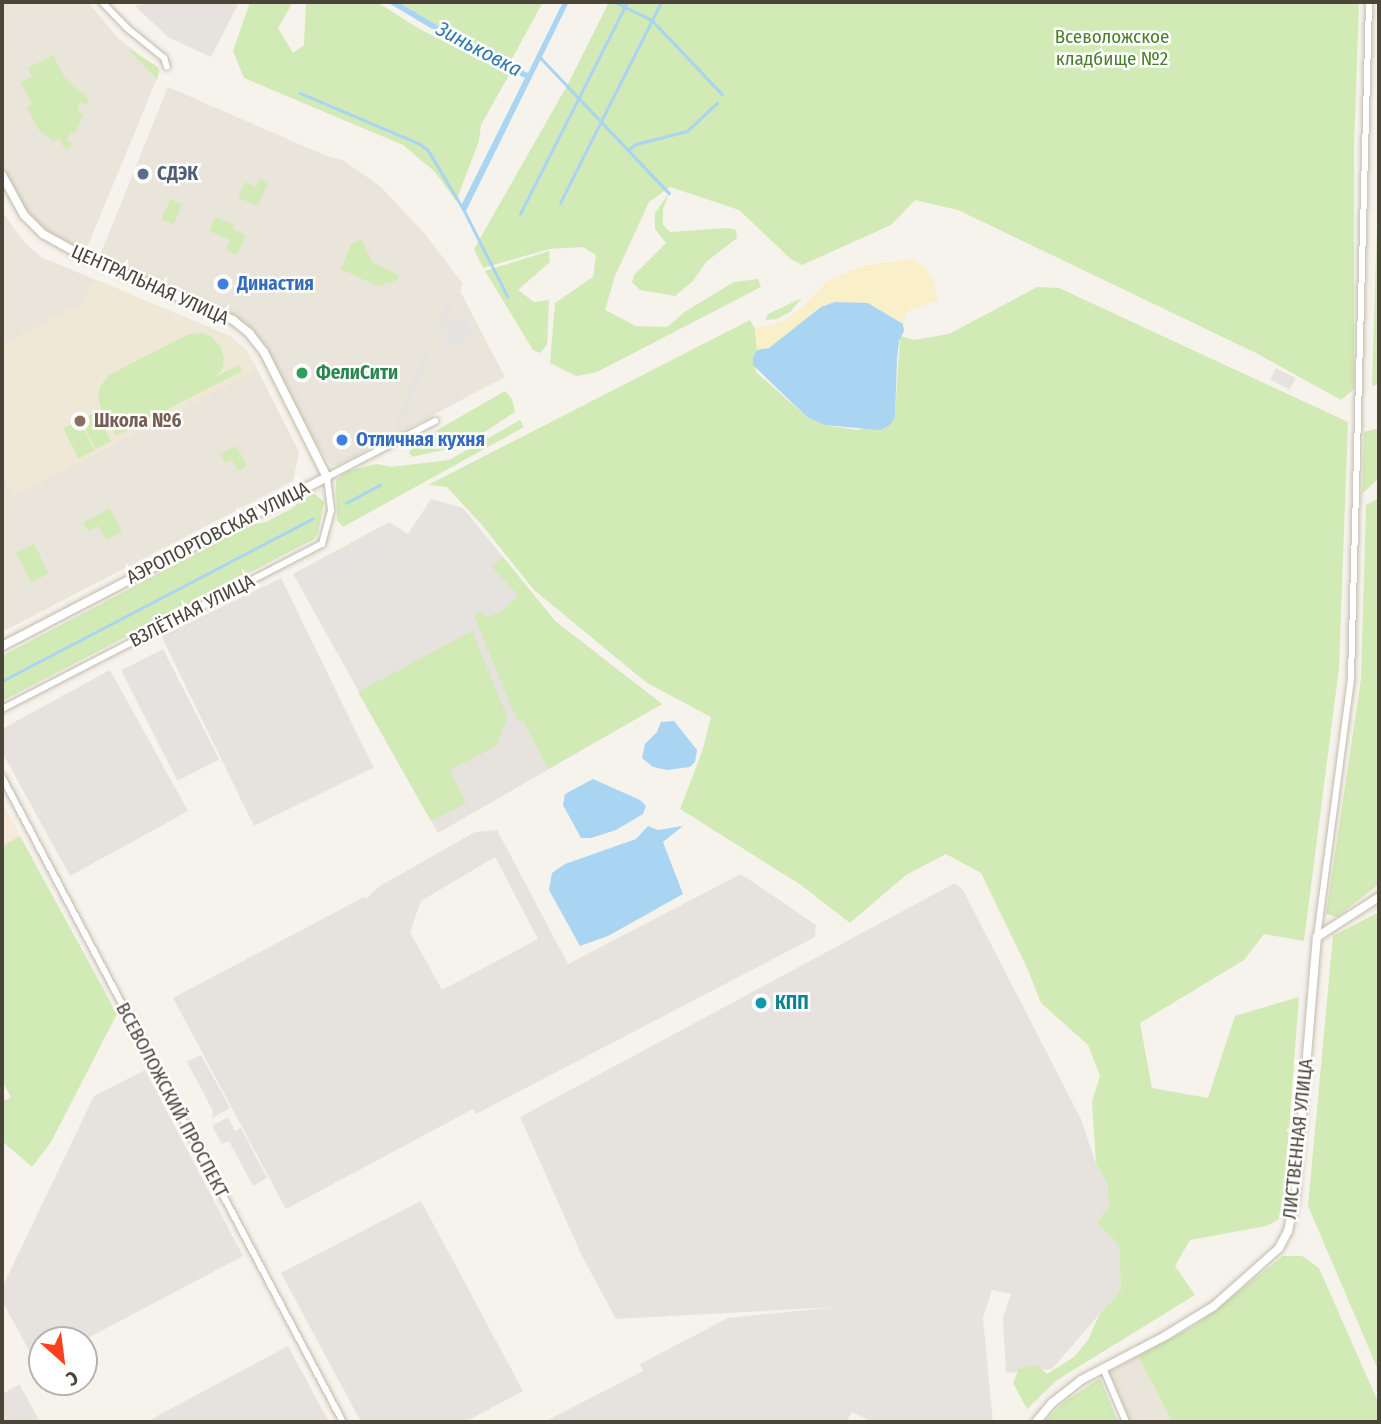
<!DOCTYPE html>
<meta charset="utf-8">
<style>
body{margin:0}
#map{position:relative;width:1381px;height:1424px;overflow:hidden;background:#f6f3ec;font-family:"Fira Sans Condensed",sans-serif}
div>[style]{position:absolute}
[style*='--x']{left:calc(var(--x)*1px);top:calc(var(--y)*1px);width:calc(var(--w)*1px);rotate:calc(var(--a)*1deg)}
.residential>*{inset:0;background:#eae5da}
.commercial>*{inset:0;background:#f7ead8}
.industrial>*{inset:0;background:#e6e2dd;transform-origin:0 0}
.education>*{inset:0;background:#efe8d6}
.green>*{inset:0;background:#d2eab5;transform-origin:0 0}
.sand>*{inset:0;background:#f9efc9}
.parking>*{inset:0;background:#e5e3e0;transform-origin:0 0}
.water>*{inset:0;background:#a9d4f2}
.stream>*{height:2.5px;margin:-1.25px;padding:0 1.25px;transform-origin:1.25px;border-radius:1.25px;background:#a9d4f2}
.roads{filter:drop-shadow(0 0 2px #c2bbae) drop-shadow(0 0 2px #c2bbae)}
.minor>*{height:6px;margin:-3px;padding:0 3px;transform-origin:3px;border-radius:3px;background:#fff}
.tertiary>*{height:8px;margin:-4px;padding:0 4px;transform-origin:4px;border-radius:4px;background:#fff}
.dots>*{width:19px;height:19px;translate:-50% -50%;box-sizing:border-box;border:4px solid #fff;border-radius:50%}
span{translate:-50% -50%;white-space:nowrap;text-align:center;line-height:1.15;-webkit-text-stroke:5px #fff;paint-order:stroke}
.park-label{font-size:19px;color:#4a7f2a}
.service-label{font-size:19px;color:#4e5e75;font-weight:700}
.left{translate:0 -50%;text-align:left}
.shop-label{font-size:19px;color:#366cbe;font-weight:700}
.street-label{font-size:19px;color:#4b4439}
.leisure-label{font-size:19px;color:#27864d;font-weight:700}
.education-label{font-size:19px;color:#785e54;font-weight:700}
.culture-label{font-size:19px;color:#0d838f;font-weight:700}
.water-label{font-size:21px;color:#2e7ab2;font-style:italic}
.frame{position:absolute;inset:0;border:4px solid #4b4439;pointer-events:none}
.north{position:absolute;left:28px;top:1326px;width:70px;height:70px;box-sizing:border-box;background:#fff;border:2px solid #b7b4b0;border-radius:50%;rotate:152deg;font-size:19px;font-weight:700;line-height:28px;text-align:center;color:#4b4439}
.north::after{content:'';display:block;margin:auto;width:24px;height:32px;background:#fc3f1d;clip-path:polygon(50% 0,100% 100%,50% 72%,0 100%)}
</style>
<div id="map">
<div class="residential">
<i style="clip-path:polygon(2px 2px,88px 2px,118px 38px,160px 71px,89px 243px,84px 248px,55px 239px,36px 223px,20px 202px,2px 167px)"></i>
<i style="clip-path:polygon(168px 87px,329px 157px,343px 160px,381px 187px,426px 235px,463px 284px,460px 291px,505px 377px,338px 465px,331px 465px,318px 447px,265px 345px,252px 329px,235px 317px,100px 255px)"></i>
<i style="clip-path:polygon(2px 211px,23px 241px,41px 257px,230px 336px,247px 351px,257px 369px,299px 452px,293px 481px,2px 632px)"></i>
<i style="clip-path:polygon(1138px 1356px,1172px 1422px,1131px 1422px,1109px 1372px)"></i>
</div>
<div class="commercial">
<i style="clip-path:polygon(2px 801px,20px 836px,2px 846px)"></i>
</div>
<div class="industrial">
<i style="clip-path:polygon(154px 2px,239px 2px,211px 57px,168px 37px,135px 6px)"></i>
<i style="left:1276px;top:368px;width:22px;height:13px;rotate:27deg"></i>
<i style="clip-path:polygon(431px 499px,463px 508px,555px 621px,662px 704px,438px 833px,293px 574px,389px 522px,408px 534px)"></i>
<i style="left:281px;top:578px;width:211px;height:133px;rotate:64deg"></i>
<i style="clip-path:polygon(110px 670px,188px 811px,70px 876px,2px 752px,2px 729px)"></i>
<i style="clip-path:polygon(evenodd,497px 830px,568px 964px,741px 874px,816px 925px,815px 937px,476px 1114px,473px 1109px,286px 1209px,173px 998px,364px 897px,366px 899px,380px 886px,475px 832px,497px 830px,495px 857px,538px 939px,442px 990px,410px 932px,421px 901px,495px 857px)"></i>
<i style="clip-path:polygon(955px 883px,963px 890px,1081px 1119px,1096px 1164px,1107px 1182px,1109px 1207px,1097px 1222px,1119px 1246px,1121px 1289px,1052px 1369px,1006px 1373px,1003px 1318px,1011px 1294px,992px 1290px,983px 1318px,993px 1422px,872px 1422px,852px 1412px,846px 1422px,544px 1422px,643px 1371px,640px 1364px,728px 1318px,836px 1307px,616px 1319px,582px 1256px,520px 1117px)"></i>
<i style="clip-path:polygon(145px 1070px,243px 1256px,84px 1340px,42px 1340px,42px 1363px,37px 1365px,2px 1301px,2px 1288px,94px 1096px)"></i>
<i style="clip-path:polygon(421px 1201px,523px 1391px,465px 1422px,361px 1422px,281px 1273px)"></i>
<i style="clip-path:polygon(288px 1346px,329px 1422px,146px 1422px)"></i>
<i style="clip-path:polygon(20px 1384px,20px 1385px,40px 1422px,2px 1422px,2px 1394px)"></i>
</div>
<div class="education">
<i style="clip-path:polygon(98px 280px,230px 338px,246px 352px,257px 370px,14px 497px,2px 472px,2px 344px,81px 303px,91px 284px)"></i>
</div>
<div class="green">
<i style="clip-path:polygon(250px 2px,293px 2px,278px 28px,293px 53px,304px 45px,306px 2px,377px 2px,416px 27px,509px 75px,481px 125px,479px 141px,456px 201px,435px 172px,403px 145px,244px 78px,233px 51px)"></i>
<i style="clip-path:polygon(398px 2px,543px 2px,509px 64px,479px 50px)"></i>
<i style="clip-path:polygon(609px 2px,1359px 2px,1354px 149px,1354px 389px,1341px 400px,1256px 353px,958px 210px,915px 200px,891px 225px,802px 265px,791px 259px,739px 210px,670px 187px,649px 202px,615px 276px,605px 310px,636px 326px,667px 327px,686px 311px,734px 282px,758px 279px,761px 287px,597px 372px,576px 376px,550px 363px,555px 303px,593px 277px,596px 255px,583px 247px,549px 249px,483px 268px,474px 249px,568px 84px)"></i>
<i style="clip-path:polygon(130px 49px,159px 68px,157px 80px,129px 50px)"></i>
<i style="clip-path:polygon(53px 55px,65px 78px,89px 99px,87px 105px,80px 102px,77px 111px,83px 114px,75px 134px,70px 132px,67px 141px,72px 143px,69px 150px,64px 148px,59px 138px,53px 141px,38px 129px,27px 108px,32px 104px,21px 82px,32px 77px,28px 68px)"></i>
<i style="clip-path:polygon(1379px 160px,1379px 384px,1372px 386px)"></i>
<i style="clip-path:polygon(260px 179px,268px 182px,258px 206px,238px 198px,245px 182px,256px 187px)"></i>
<i style="clip-path:polygon(669px 193px,663px 209px,663px 225px,670px 232px,728px 228px,736px 230px,737px 238px,706px 262px,693px 281px,675px 296px,640px 290px,632px 282px,634px 275px,666px 243px,655px 229px,655px 213px)"></i>
<i style="left:170px;top:199px;width:13px;height:22px;rotate:23deg"></i>
<i style="clip-path:polygon(215px 217px,234px 225px,232px 229px,246px 235px,237px 255px,226px 250px,230px 240px,209px 231px)"></i>
<i style="clip-path:polygon(362px 240px,372px 262px,398px 275px,398px 280px,377px 286px,341px 269px,351px 244px)"></i>
<i style="clip-path:polygon(549px 251px,550px 262px,518px 290px,534px 302px,549px 300px,547px 345px,540px 353px,533px 350px,485px 271px)"></i>
<i style="clip-path:polygon(1037px 287px,1059px 288px,1348px 422px,1339px 668px,1304px 941px,1264px 934px,1244px 960px,1140px 1023px,1152px 1088px,1208px 1098px,1235px 1016px,1299px 997px,1284px 1195px,1278px 1220px,1266px 1226px,1190px 1240px,1175px 1266px,1195px 1295px,1057px 1380px,1027px 1409px,1013px 1383px,1019px 1369px,1037px 1365px,1047px 1374px,1074px 1357px,1088px 1340px,1099px 1315px,1121px 1289px,1119px 1246px,1097px 1222px,1109px 1207px,1107px 1182px,1096px 1164px,1092px 1102px,1100px 1076px,1088px 1045px,1041px 1003px,1028px 970px,981px 873px,946px 854px,906px 875px,850px 923px,801px 885px,680px 809px,702px 752px,711px 717px,647px 683px,534px 590px,481px 524px,447px 487px,428px 485px,750px 320px,755px 329px,757px 350px,753px 357px,756px 372px,807px 417px,824px 425px,857px 430px,895px 417px,900px 336px,914px 340px,949px 334px)"></i>
<i style="clip-path:polygon(802px 298px,790px 312px,777px 319px,765px 320px,768px 314px)"></i>
<i style="clip-path:polygon(202px 333px,212px 337px,221px 347px,224px 359px,222px 370px,215px 377px,239px 365px,242px 371px,116px 436px,113px 430px,129px 421px,118px 422px,101px 409px,98px 397px,101px 385px,109px 375px,189px 334px)"></i>
<i style="clip-path:polygon(505px 391px,512px 399px,515px 412px,465px 445px,412px 457px,409px 452px,420px 440px)"></i>
<i style="left:96px;top:412px;width:33px;height:17px;rotate:63deg"></i>
<i style="left:79px;top:420px;width:34px;height:18px;rotate:63deg"></i>
<i style="clip-path:polygon(520px 420px,524px 427px,343px 527px,337px 520px,336px 480px,348px 471px,376px 464px,391px 467px,449px 460px)"></i>
<i style="clip-path:polygon(1379px 428px,1379px 478px,1362px 494px,1364px 432px)"></i>
<i style="clip-path:polygon(236px 446px,247px 466px,238px 471px,232px 460px,225px 463px,220px 454px)"></i>
<i style="clip-path:polygon(314px 493px,324px 502px,318px 533px,314px 539px,2px 701px,2px 656px,251px 525px,266px 522px,289px 510px)"></i>
<i style="clip-path:polygon(1379px 498px,1379px 884px,1337px 917px,1326px 914px,1361px 679px,1366px 505px)"></i>
<i style="clip-path:polygon(110px 508px,122px 532px,106px 540px,98px 526px,88px 531px,83px 523px)"></i>
<i style="left:34px;top:544px;width:33px;height:20px;rotate:63deg"></i>
<i style="clip-path:polygon(503px 557px,555px 621px,662px 704px,548px 769px,524px 722px,517px 720px,474px 616px,481px 611px,487px 618px,503px 610px,518px 595px,492px 567px)"></i>
<i style="clip-path:polygon(472px 631px,508px 718px,496px 746px,450px 770px,466px 803px,431px 821px,358px 692px)"></i>
<i style="clip-path:polygon(20px 836px,117px 1014px,51px 1142px,32px 1167px,2px 1141px,2px 1101px,11px 1098px,2px 1080px,2px 846px)"></i>
<i style="clip-path:polygon(1379px 912px,1379px 1372px,1308px 1206px,1333px 936px)"></i>
<i style="clip-path:polygon(1283px 1256px,1302px 1256px,1319px 1268px,1379px 1404px,1379px 1422px,1172px 1422px,1138px 1356px,1196px 1325px)"></i>
<i style="clip-path:polygon(1100px 1378px,1118px 1422px,1044px 1422px,1063px 1403px)"></i>
</div>
<div class="sand">
<i style="clip-path:polygon(912px 259px,924px 266px,934px 281px,938px 300px,906px 312px,903px 324px,868px 303px,835px 302px,821px 307px,769px 348px,757px 350px,755px 329px,782px 322px,803px 307px,826px 282px,862px 266px)"></i>
</div>
<div class="parking">
<i style="left:450px;top:296px;width:5px;height:38px;rotate:22deg"></i>
<i style="clip-path:polygon(465px 316px,474px 334px,444px 351px,440px 344px,450px 338px,444px 326px)"></i>
<i style="left:425px;top:351px;width:5px;height:81px;rotate:22deg"></i>
<i style="clip-path:polygon(366px 540px,379px 551px,309px 588px,302px 575px)"></i>
<i style="left:163px;top:649px;width:124px;height:47px;rotate:63deg"></i>
<i style="clip-path:polygon(201px 1055px,230px 1108px,212px 1118px,213px 1111px,187px 1062px)"></i>
<i style="clip-path:polygon(228px 1117px,235px 1131px,241px 1128px,267px 1178px,253px 1186px,229px 1141px,222px 1144px,212px 1126px)"></i>
</div>
<div class="water">
<i style="clip-path:polygon(387px 2px,398px 2px,479px 50px,528px 73px,563px 2px,569px 2px,465px 213px,461px 206px,525px 78px,474px 54px)"></i>
<i style="clip-path:polygon(835px 302px,868px 303px,903px 324px,904px 331px,899px 341px,897px 360px,895px 417px,890px 425px,881px 430px,824px 425px,807px 417px,753px 365px,753px 357px,757px 350px,769px 348px,821px 307px)"></i>
<i style="clip-path:polygon(674px 721px,697px 750px,695px 762px,690px 767px,667px 770px,653px 767px,642px 758px,645px 744px,657px 732px,661px 722px)"></i>
<i style="clip-path:polygon(593px 779px,640px 800px,646px 806px,643px 814px,616px 830px,591px 838px,581px 838px,563px 805px,565px 794px)"></i>
<i style="clip-path:polygon(648px 826px,658px 830px,683px 826px,663px 842px,683px 894px,608px 936px,580px 946px,549px 890px,552px 873px,565px 864px,636px 839px)"></i>
</div>
<div class="stream">
<i style="--x:615;--y:2;--w:41;--a:25.9"></i>
<i style="--x:652;--y:20;--w:102;--a:46.6"></i>
<i style="--x:539;--y:56;--w:189;--a:46.5"></i>
<i style="--x:300;--y:93;--w:130;--a:23"></i>
<i style="--x:420;--y:144;--w:10;--a:37"></i>
<i style="--x:428;--y:150;--w:70;--a:59"></i>
<i style="--x:464;--y:210;--w:97;--a:63.2"></i>
<i style="--x:628;--y:150;--w:10;--a:-37"></i>
<i style="--x:636;--y:144;--w:53;--a:-14.3"></i>
<i style="--x:687;--y:131;--w:41;--a:-43"></i>
<i style="--x:560;--y:203;--w:225;--a:-63.3"></i>
<i style="--x:520;--y:214;--w:237;--a:-63.2"></i>
<i style="--x:346;--y:503;--w:38;--a:-28"></i>
<i style="--x:2;--y:681;--w:350;--a:-27.6"></i>
</div>
<div class="roads">
<div class="minor">
<i style="--x:102;--y:2;--w:36;--a:46"></i>
<i style="--x:127;--y:28;--w:48;--a:39"></i>
<i style="--x:164;--y:58;--w:9;--a:72"></i>
<i style="--x:2;--y:709;--w:360;--a:-27.3"></i>
<i style="--x:322;--y:544;--w:35;--a:-75"></i>
<i style="--x:331;--y:510;--w:33;--a:-97"></i>
<i style="--x:327;--y:477;--w:122;--a:-27.4"></i>
<i style="--x:2;--y:777;--w:730;--a:62.14"></i>
<i style="--x:1317;--y:937;--w:262;--a:-82.5"></i>
<i style="--x:1351;--y:677;--w:675;--a:-88.47"></i>
<i style="--x:1103;--y:1368;--w:59;--a:66.9"></i>
</div>
<div class="tertiary">
<i style="--x:2;--y:175;--w:46;--a:61.2"></i>
<i style="--x:24;--y:215;--w:27;--a:45"></i>
<i style="--x:43;--y:234;--w:37;--a:29"></i>
<i style="--x:75;--y:252;--w:172;--a:23.3"></i>
<i style="--x:233;--y:320;--w:21;--a:39"></i>
<i style="--x:249;--y:333;--w:24;--a:52"></i>
<i style="--x:264;--y:352;--w:140;--a:63.3"></i>
<i style="--x:327;--y:477;--w:366;--a:152.5"></i>
<i style="--x:1036;--y:1422;--w:25;--a:-50"></i>
<i style="--x:1052;--y:1403;--w:37;--a:-38"></i>
<i style="--x:1081;--y:1380;--w:95;--a:-27.6"></i>
<i style="--x:1165;--y:1336;--w:57;--a:-31.5"></i>
<i style="--x:1214;--y:1306;--w:87;--a:-41.7"></i>
<i style="--x:1279;--y:1248;--w:19;--a:-62"></i>
<i style="--x:1288;--y:1231;--w:34;--a:-78"></i>
<i style="--x:1295;--y:1198;--w:262;--a:-85.2"></i>
<i style="--x:1317;--y:937;--w:74;--a:-32.8"></i>
</div>
</div>
<div class="dots">
<i style="left:143px;top:174px;background:#5c6f8a"></i>
<i style="left:223px;top:284px;background:#3f7fe0"></i>
<i style="left:302px;top:373px;background:#2e9e5b"></i>
<i style="left:80px;top:421px;background:#8d6e63"></i>
<i style="left:342px;top:440px;background:#3f7fe0"></i>
<i style="left:761px;top:1003px;background:#0f9aa8"></i>
</div>
<div class="park-label">
<span style="left:1112px;top:48px">Всеволожское<br>кладбище №2</span>
</div>
<div class="service-label">
<span class="left" style="left:157px;top:174px">СДЭК</span>
</div>
<div class="shop-label">
<span class="left" style="left:237px;top:284px">Династия</span>
<span class="left" style="left:356px;top:440px">Отличная кухня</span>
</div>
<div class="street-label">
<span style="left:150px;top:285px;rotate:24deg">ЦЕНТРАЛЬНАЯ УЛИЦА</span>
<span style="left:218px;top:533px;rotate:-27deg">АЭРОПОРТОВСКАЯ УЛИЦА</span>
<span style="left:192px;top:611px;rotate:-27deg">ВЗЛЁТНАЯ УЛИЦА</span>
<span style="left:172px;top:1100px;rotate:62deg">ВСЕВОЛОЖСКИЙ ПРОСПЕКТ</span>
<span style="left:1298px;top:1139px;rotate:-84deg">ЛИСТВЕННАЯ УЛИЦА</span>
</div>
<div class="leisure-label">
<span class="left" style="left:316px;top:373px">ФелиСити</span>
</div>
<div class="education-label">
<span class="left" style="left:94px;top:421px">Школа №6</span>
</div>
<div class="culture-label">
<span class="left" style="left:775px;top:1003px">КПП</span>
</div>
<div class="water-label">
<span style="left:479px;top:49px;rotate:28deg">Зиньковка</span>
</div>
<div class="frame"></div>
<div class="north">С</div>
</div>
